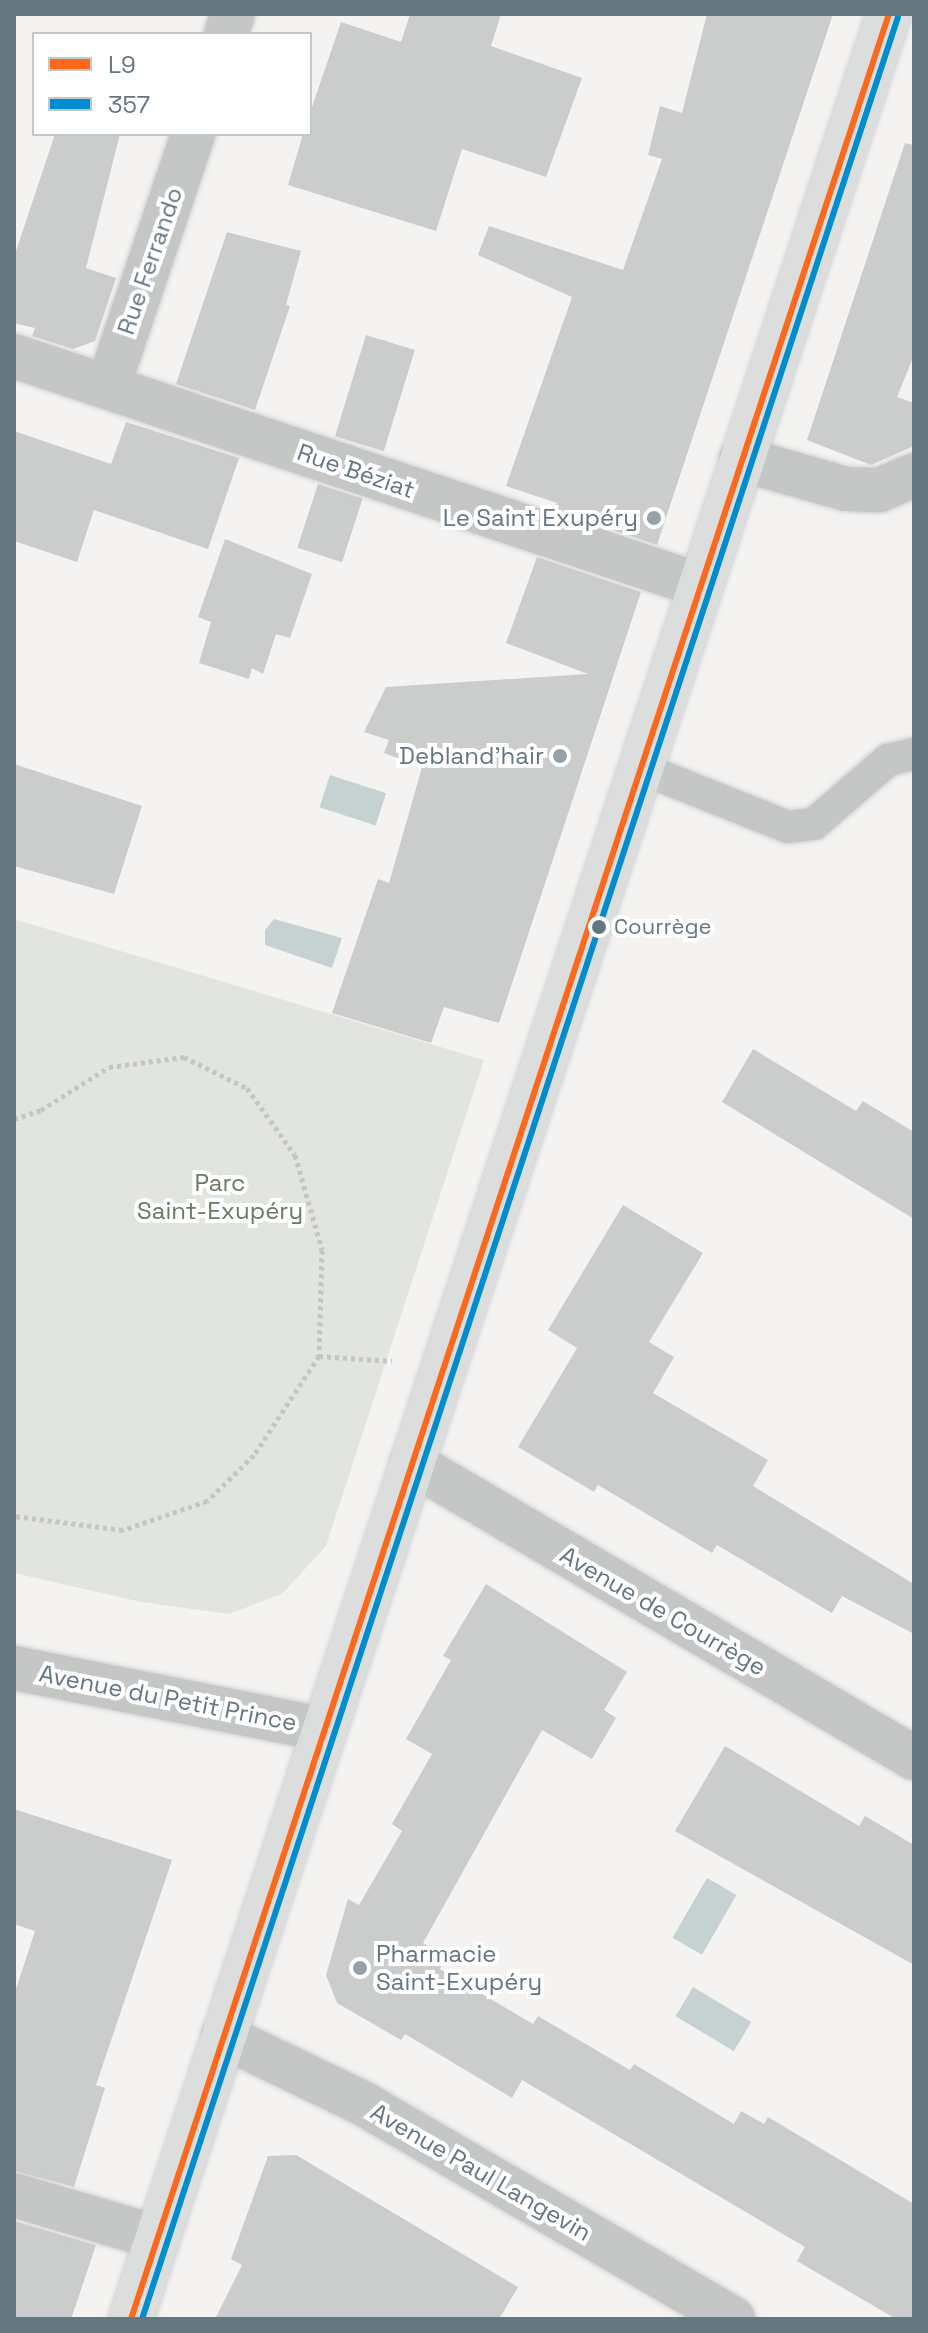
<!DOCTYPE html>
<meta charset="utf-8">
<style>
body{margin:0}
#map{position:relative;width:928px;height:2333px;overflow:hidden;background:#f4f3f1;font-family:"Space Grotesk",sans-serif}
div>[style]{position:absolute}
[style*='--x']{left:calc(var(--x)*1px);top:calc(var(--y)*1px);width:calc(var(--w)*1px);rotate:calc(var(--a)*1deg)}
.green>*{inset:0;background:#e2e5df}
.water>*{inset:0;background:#c6d1d2;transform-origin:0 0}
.building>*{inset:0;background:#cbcccc;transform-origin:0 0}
.path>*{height:5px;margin-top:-2.5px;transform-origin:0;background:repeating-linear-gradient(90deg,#c4c5c6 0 4px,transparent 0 8px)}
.roads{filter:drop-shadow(0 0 2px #d0d1d1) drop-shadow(0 0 2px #d0d1d1)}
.service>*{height:32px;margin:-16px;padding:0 16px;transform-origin:16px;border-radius:16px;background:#c5c7c7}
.minor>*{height:44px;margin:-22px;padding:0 22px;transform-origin:22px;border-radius:22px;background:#c5c7c7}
.tertiary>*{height:44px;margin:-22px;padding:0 22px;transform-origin:22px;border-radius:22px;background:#c5c7c7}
.secondary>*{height:44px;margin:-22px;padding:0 22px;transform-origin:22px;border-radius:22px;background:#dcdddd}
.bus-1>*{height:6px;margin:-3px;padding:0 3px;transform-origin:3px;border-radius:3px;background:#ff671b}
.bus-2>*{height:6px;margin:-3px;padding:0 3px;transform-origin:3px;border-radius:3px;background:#008dcf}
.dots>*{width:22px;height:22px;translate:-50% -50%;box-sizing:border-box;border:4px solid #fff;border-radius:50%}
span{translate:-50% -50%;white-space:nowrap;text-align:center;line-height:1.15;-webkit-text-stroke:8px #fff;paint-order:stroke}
.bus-label{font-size:22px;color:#647781}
.left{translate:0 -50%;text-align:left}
.street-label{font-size:24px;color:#647781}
.poi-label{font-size:24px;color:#647781}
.right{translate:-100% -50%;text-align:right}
.park-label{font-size:24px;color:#697962}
.frame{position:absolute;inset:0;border:16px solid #647781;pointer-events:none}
.legend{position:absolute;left:32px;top:32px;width:280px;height:104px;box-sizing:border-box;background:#fff;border:2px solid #c1c9cd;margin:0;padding:10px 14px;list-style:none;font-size:24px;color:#647781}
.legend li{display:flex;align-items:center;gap:16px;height:40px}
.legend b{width:40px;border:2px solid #c1c9cd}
</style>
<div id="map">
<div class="green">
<i style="clip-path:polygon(14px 919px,484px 1060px,326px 1546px,282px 1594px,229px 1614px,141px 1602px,14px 1573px)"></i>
</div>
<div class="water">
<i style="left:330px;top:775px;width:59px;height:34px;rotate:18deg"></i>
<i style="clip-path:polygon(274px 919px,342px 938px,332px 968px,265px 945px,265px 930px)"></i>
<i style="left:707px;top:1878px;width:34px;height:69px;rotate:30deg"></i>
<i style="left:693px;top:1987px;width:68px;height:34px;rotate:31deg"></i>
</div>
<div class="building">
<i style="clip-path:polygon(410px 14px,501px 14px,491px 46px,582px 78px,546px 177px,462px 149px,436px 231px,288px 185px,303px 134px,310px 134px,310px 113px,341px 22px,401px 42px)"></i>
<i style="clip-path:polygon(707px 14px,833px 14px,657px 545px,554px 510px,557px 503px,506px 486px,572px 297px,478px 255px,489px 226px,623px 270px,662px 159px,648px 155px,660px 106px,682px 113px)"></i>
<i style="clip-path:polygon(55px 134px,120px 134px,86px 268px,116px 278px,95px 341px,73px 349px,32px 336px,35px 328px,14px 323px,14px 257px)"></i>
<i style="clip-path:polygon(905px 143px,914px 145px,914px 355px,897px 397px,914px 403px,914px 446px,871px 465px,807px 440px)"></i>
<i style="clip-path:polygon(227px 232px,301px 251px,286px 305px,290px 306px,255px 410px,176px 384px)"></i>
<i style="left:366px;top:335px;width:51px;height:106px;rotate:17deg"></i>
<i style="clip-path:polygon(126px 422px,239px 458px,208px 549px,94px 510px,77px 562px,14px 541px,14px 431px,111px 464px)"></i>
<i style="left:318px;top:484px;width:47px;height:67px;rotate:18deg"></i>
<i style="clip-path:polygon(225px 539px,312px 574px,290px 638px,276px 634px,263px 674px,252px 668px,249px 679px,199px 663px,211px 622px,198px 617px)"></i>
<i style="clip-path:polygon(537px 557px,641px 592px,499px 1023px,444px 1007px,431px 1043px,332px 1013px,378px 879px,389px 883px,422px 767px,384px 753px,389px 740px,364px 732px,386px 687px,588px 674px,506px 643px)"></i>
<i style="clip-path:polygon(14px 764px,142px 806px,114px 894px,14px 866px)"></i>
<i style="clip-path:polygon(753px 1049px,856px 1111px,863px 1101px,914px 1132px,914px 1219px,722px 1102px)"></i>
<i style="clip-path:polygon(623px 1205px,703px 1253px,649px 1342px,674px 1357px,653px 1393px,768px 1460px,753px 1486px,914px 1584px,914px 1634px,842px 1596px,832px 1613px,717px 1545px,712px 1553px,598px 1485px,594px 1492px,518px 1447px,577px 1348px,548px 1330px)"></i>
<i style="clip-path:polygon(486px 1584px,627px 1672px,604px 1710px,616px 1718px,592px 1759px,542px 1730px,423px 1943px,447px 1957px,440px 1969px,533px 2024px,538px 2016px,630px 2070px,634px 2064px,734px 2124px,741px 2111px,764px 2124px,768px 2117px,914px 2204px,914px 2319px,896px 2319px,797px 2261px,805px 2247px,522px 2080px,512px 2098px,405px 2034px,401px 2040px,337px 2003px,326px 1975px,348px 1899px,359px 1905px,402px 1831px,392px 1824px,432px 1754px,406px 1739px,451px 1660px,443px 1656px)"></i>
<i style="clip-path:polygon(725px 1746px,859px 1826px,865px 1816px,914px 1845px,914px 1965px,675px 1831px)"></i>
<i style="clip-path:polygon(14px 1809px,172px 1860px,96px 2085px,105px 2088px,74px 2187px,14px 2171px,14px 1995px,35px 1931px,14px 1924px)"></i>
<i style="clip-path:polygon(296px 2155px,518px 2287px,499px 2319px,215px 2319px,242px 2265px,231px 2259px,268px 2156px)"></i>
<i style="clip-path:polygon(14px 2221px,96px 2245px,71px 2319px,14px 2319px)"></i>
</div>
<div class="path">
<i style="--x:14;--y:1119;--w:28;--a:-18"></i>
<i style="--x:41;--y:1110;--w:80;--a:-32.3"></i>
<i style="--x:109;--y:1067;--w:76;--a:-7.6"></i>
<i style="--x:184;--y:1057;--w:70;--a:26.2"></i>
<i style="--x:247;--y:1088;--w:82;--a:54.4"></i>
<i style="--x:295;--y:1155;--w:99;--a:74.1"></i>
<i style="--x:322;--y:1250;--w:106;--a:91.6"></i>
<i style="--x:319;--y:1356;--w:118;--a:123.3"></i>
<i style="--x:254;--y:1455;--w:66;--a:135.6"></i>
<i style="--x:207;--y:1501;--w:89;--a:161"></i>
<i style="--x:123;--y:1530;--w:110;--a:-172.7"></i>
<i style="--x:319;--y:1356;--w:73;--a:3.9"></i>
</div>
<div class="roads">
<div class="service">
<i style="--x:640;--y:768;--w:159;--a:21.7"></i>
<i style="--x:788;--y:827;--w:26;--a:-7"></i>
<i style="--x:814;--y:824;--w:98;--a:-40.9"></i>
<i style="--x:888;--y:760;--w:27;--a:-13"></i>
</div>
<div class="minor">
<i style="--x:226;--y:34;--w:21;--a:-71"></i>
<i style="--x:14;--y:356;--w:722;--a:18.49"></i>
<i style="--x:108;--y:387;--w:267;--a:-71.4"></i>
<i style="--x:741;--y:459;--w:109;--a:15.9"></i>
<i style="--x:846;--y:489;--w:33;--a:2"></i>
<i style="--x:879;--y:490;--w:38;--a:-23"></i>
<i style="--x:412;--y:1463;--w:582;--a:30.44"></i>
<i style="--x:223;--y:2036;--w:157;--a:25.7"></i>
<i style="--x:364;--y:2104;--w:427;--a:30.2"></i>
<i style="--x:14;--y:2195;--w:148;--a:16.5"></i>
</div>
<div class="tertiary">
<i style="--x:14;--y:1668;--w:315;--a:11.2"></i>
</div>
<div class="secondary">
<i style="--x:131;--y:2319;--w:2426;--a:-71.8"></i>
</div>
</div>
<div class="bus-1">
<i style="--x:131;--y:2319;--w:2426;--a:-71.8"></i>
</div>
<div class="bus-2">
<i style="--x:142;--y:2319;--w:2423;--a:-71.82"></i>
</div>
<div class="dots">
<i style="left:654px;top:518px;background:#96a2a8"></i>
<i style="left:560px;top:756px;background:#96a2a8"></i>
<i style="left:599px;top:927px;background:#647781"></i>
<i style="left:360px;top:1968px;background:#96a2a8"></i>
</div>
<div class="bus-label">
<span class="left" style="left:614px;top:927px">Courrège</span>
</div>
<div class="street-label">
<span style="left:150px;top:261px;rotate:-71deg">Rue Ferrando</span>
<span style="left:356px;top:471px;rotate:19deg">Rue Béziat</span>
<span style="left:663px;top:1611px;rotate:30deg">Avenue de Courrège</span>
<span style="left:168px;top:1698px;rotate:11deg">Avenue du Petit Prince</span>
<span style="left:481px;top:2172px;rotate:30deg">Avenue Paul Langevin</span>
</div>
<div class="poi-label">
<span class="right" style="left:638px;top:518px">Le Saint Exupéry</span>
<span class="right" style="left:544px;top:756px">Debland'hair</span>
<span class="left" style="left:376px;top:1968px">Pharmacie<br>Saint-Exupéry</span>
</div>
<div class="park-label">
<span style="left:220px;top:1197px">Parc<br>Saint-Exupéry</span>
</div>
<div class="frame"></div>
<ul class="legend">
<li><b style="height:10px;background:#ff671b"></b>L9</li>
<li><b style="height:10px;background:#008dcf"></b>357</li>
</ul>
</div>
